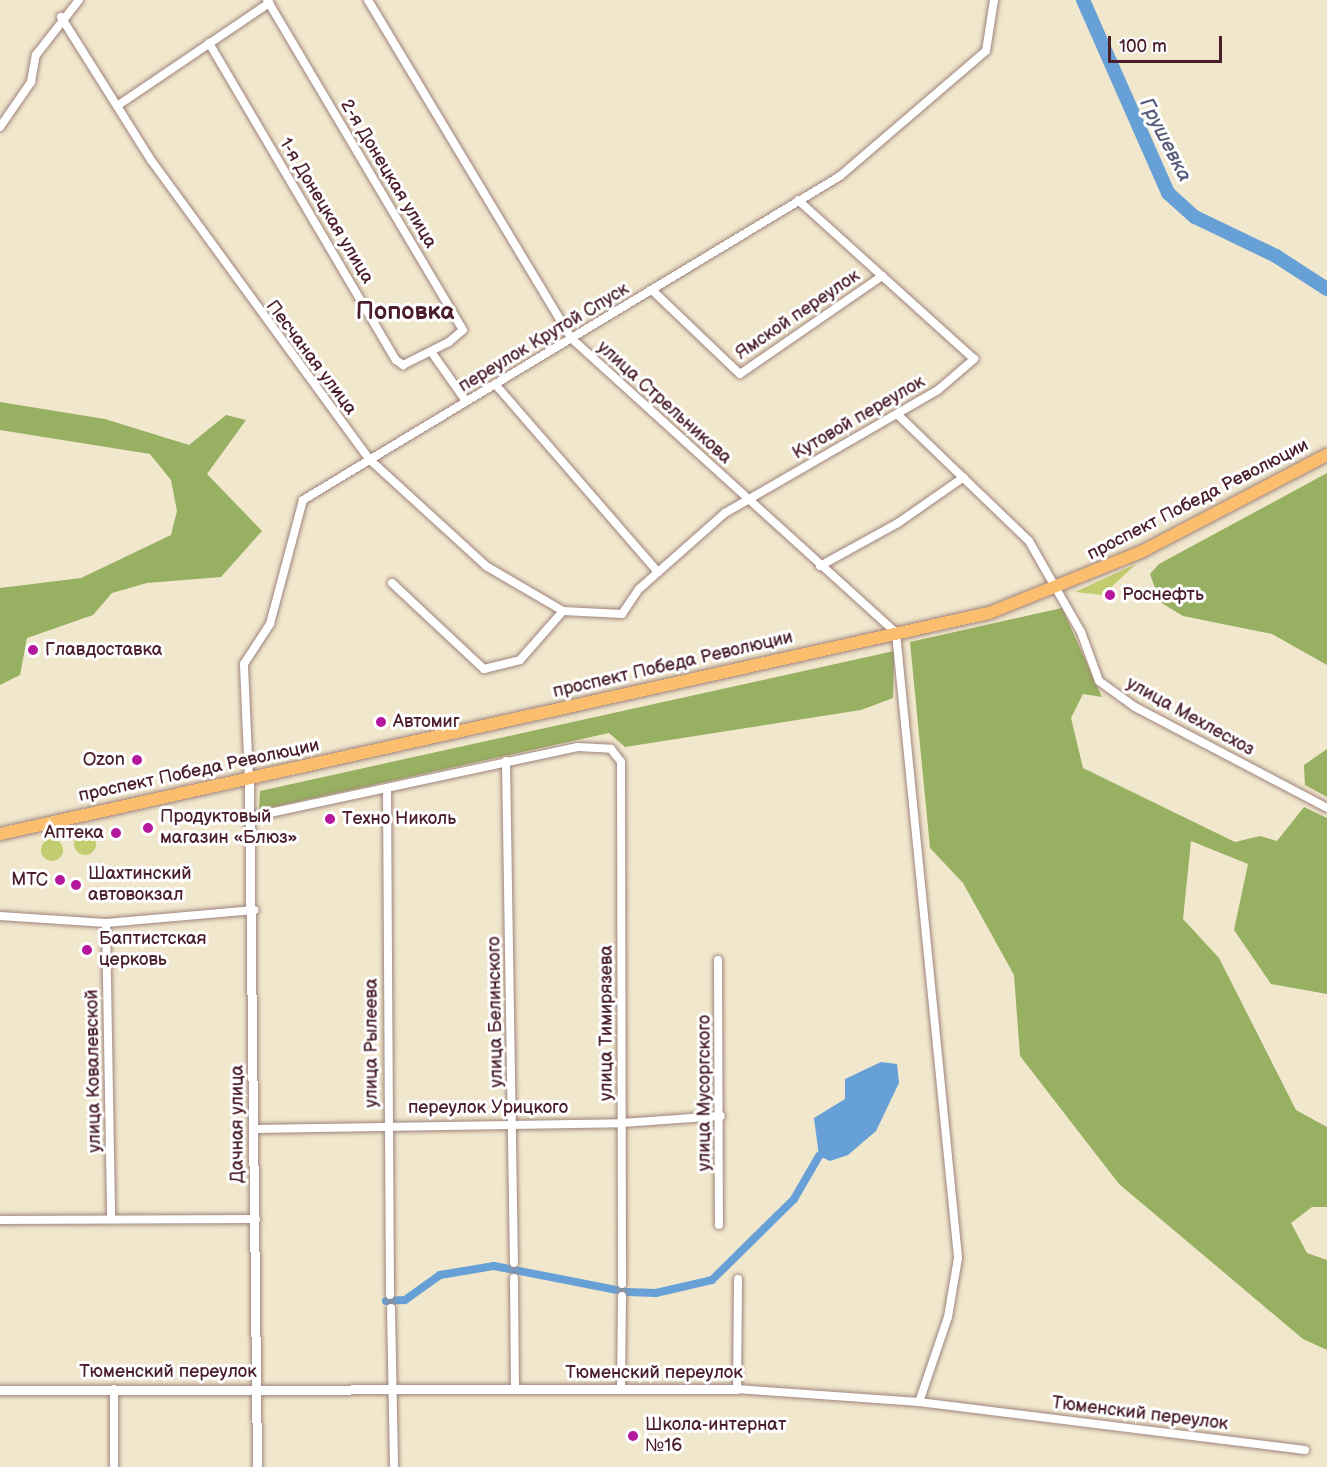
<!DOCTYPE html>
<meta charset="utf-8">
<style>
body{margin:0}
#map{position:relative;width:1327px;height:1467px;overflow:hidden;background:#f1e7cd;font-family:"Balsamiq Sans",sans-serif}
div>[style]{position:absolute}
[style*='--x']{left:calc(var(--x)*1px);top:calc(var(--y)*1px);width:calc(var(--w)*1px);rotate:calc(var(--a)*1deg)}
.green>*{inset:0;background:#c1cd6e}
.round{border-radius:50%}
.forest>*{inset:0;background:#98b061}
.water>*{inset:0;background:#67a0d6}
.canal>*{height:8px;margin:-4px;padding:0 4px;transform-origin:4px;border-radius:4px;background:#67a0d6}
.river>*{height:14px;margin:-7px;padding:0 7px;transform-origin:7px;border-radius:7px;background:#67a0d6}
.roads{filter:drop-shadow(0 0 2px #9e837c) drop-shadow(0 0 2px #9e837c)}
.minor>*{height:8px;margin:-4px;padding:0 4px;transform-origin:4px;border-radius:4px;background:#fff}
.tertiary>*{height:9px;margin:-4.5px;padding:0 4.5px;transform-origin:4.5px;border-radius:4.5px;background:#fff}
.primary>*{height:12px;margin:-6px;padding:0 6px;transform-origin:6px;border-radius:6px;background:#fbbd6e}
.dots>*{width:16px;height:16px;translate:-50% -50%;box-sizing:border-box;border:3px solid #fff;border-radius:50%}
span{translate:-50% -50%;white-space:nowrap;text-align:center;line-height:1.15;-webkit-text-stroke:6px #fff;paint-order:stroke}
.street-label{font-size:18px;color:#4a1f2b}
.poi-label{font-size:18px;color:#4a1f2b}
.left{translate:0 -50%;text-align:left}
.right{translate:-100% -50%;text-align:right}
.water-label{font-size:20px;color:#575978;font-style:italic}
.district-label{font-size:24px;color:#4a1f2b;font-weight:700}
.scale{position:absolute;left:1108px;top:36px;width:114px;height:27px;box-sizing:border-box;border:3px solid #4a1f2b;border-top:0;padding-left:8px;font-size:18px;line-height:21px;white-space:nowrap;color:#4a1f2b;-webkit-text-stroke:4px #fff;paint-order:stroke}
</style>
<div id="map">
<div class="green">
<i style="clip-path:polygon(1136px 564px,1103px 595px,1075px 592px)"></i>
<i class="round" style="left:74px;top:833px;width:22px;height:22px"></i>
<i class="round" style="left:41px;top:839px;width:22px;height:22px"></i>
</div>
<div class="forest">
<i style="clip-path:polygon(0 402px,105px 419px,189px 445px,226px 415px,246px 420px,207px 474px,262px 531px,221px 577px,147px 583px,112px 593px,93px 615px,27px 638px,20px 675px,0 685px,0 588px,81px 578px,171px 535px,177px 511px,171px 480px,150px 454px,0 430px)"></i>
<i style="clip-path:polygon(1327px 473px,1327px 665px,1272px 634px,1183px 616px,1160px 602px,1150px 574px,1159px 564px)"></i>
<i style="clip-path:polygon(1062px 608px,1102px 697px,1083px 694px,1071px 718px,1083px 768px,1235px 842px,1260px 836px,1277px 841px,1304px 807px,1327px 818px,1327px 994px,1271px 984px,1234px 930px,1248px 864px,1191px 841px,1183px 919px,1219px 958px,1296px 1110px,1327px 1127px,1327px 1207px,1312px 1207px,1291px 1223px,1307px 1253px,1327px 1260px,1327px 1350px,1303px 1339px,1119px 1184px,1020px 1056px,1014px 975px,963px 883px,930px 848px,910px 642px)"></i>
<i style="clip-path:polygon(894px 651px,893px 698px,861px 710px,625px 747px,609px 733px,259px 810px,260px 791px)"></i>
<i style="clip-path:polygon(1327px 749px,1327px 797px,1305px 785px,1304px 765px)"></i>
</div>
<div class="water">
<i style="clip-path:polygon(881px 1062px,897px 1064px,899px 1083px,876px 1131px,848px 1155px,830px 1161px,819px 1156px,814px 1118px,845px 1099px,845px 1079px)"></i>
</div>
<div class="canal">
<i style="--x:386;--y:1301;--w:19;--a:-3"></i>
<i style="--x:405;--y:1300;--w:43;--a:-35.5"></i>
<i style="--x:440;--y:1275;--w:55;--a:-9.5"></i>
<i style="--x:494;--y:1266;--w:136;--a:11.1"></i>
<i style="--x:627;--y:1292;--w:29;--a:2"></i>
<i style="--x:656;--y:1293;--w:57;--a:-13.1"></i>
<i style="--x:712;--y:1280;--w:115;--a:-44.6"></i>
<i style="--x:794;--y:1199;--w:50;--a:-59.8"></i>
</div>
<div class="river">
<i style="--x:1083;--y:0;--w:211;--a:66.2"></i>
<i style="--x:1168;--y:193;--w:36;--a:42"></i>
<i style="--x:1195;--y:217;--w:90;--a:25.7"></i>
<i style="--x:1276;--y:256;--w:61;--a:32.9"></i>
</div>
<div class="roads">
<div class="minor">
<i style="--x:368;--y:0;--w:394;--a:59"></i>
<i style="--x:571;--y:338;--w:439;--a:42.2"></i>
<i style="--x:896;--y:633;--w:628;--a:84.33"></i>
<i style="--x:958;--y:1258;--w:60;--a:99.6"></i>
<i style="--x:948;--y:1317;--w:90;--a:108.8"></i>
<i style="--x:61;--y:17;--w:169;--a:57.8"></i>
<i style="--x:151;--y:160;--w:370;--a:53.9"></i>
<i style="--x:369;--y:459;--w:159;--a:42.4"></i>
<i style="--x:486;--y:566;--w:89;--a:30.3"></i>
<i style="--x:563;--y:611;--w:59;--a:2.9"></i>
<i style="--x:622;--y:614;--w:30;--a:-56"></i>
<i style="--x:639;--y:589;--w:115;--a:-41.5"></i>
<i style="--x:725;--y:513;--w:246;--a:-30"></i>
<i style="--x:938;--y:390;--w:48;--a:-40.7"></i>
<i style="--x:974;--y:359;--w:237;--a:-137.9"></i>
<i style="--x:209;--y:43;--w:368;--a:59.5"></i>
<i style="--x:396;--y:360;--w:9;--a:36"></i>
<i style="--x:403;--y:365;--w:51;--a:-26.6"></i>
<i style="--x:449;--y:342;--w:18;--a:-41"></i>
<i style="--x:463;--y:330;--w:384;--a:-120.7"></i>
<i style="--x:117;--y:106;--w:184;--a:-34.1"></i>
<i style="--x:0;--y:127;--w:55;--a:-55.4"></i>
<i style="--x:31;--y:82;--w:27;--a:-80"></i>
<i style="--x:36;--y:55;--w:70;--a:-52"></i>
<i style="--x:653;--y:291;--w:120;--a:43.7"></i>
<i style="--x:740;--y:374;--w:173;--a:-34.6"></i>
<i style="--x:432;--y:353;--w:59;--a:54.7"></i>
<i style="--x:495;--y:384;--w:249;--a:49.1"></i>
<i style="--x:897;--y:414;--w:183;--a:43.9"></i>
<i style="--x:1029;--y:541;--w:105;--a:60.3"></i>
<i style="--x:1081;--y:632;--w:52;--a:69.8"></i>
<i style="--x:1099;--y:681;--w:44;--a:35.8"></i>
<i style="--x:1135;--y:707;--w:217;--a:27.7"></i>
<i style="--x:820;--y:566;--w:89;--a:-28.9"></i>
<i style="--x:898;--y:523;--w:80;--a:-34.9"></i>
<i style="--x:392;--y:583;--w:126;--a:43.1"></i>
<i style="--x:484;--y:669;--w:37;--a:-14"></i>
<i style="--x:520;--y:660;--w:65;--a:-48.7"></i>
<i style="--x:506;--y:761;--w:502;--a:89.09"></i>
<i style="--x:249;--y:780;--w:116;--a:-92.5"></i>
<i style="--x:244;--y:664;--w:48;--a:-57"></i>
<i style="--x:270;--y:624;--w:128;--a:-75.1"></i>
<i style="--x:303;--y:500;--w:627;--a:-31.1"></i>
<i style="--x:840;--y:176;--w:192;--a:-40.6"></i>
<i style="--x:986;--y:51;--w:52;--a:-81.1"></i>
<i style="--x:387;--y:790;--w:505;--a:89.66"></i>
<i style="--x:251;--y:817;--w:334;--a:-12.1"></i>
<i style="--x:578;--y:747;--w:33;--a:3"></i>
<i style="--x:611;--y:749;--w:16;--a:52"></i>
<i style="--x:621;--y:762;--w:522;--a:89.89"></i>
<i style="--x:0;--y:916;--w:106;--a:3.8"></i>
<i style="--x:106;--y:923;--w:149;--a:-5"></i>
<i style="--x:106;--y:923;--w:296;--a:89"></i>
<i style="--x:718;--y:960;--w:265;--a:89.8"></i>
<i style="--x:254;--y:1129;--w:368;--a:-0.9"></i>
<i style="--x:622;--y:1123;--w:99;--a:-4"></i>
<i style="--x:0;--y:1220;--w:256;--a:-0.2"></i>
<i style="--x:514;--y:1278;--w:111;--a:89.5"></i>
<i style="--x:738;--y:1279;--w:110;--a:90.5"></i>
<i style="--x:737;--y:1389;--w:182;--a:4.1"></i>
<i style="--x:919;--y:1402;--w:389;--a:7.1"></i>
<i style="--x:391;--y:1308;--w:159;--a:88.9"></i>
<i style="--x:114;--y:1389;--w:78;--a:90"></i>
<i style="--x:621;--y:1390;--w:94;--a:-89.4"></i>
</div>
<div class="tertiary">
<i style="--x:249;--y:780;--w:687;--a:89.33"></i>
<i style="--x:0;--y:1390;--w:737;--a:-0.08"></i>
</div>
<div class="primary">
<i style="--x:0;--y:834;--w:1013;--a:-12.6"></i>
<i style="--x:989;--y:613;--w:166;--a:-21.9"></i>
<i style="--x:1143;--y:551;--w:208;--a:-27.6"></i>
</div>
</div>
<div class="dots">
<i style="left:1110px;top:595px;background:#b5179e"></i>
<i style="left:33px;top:650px;background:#b5179e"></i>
<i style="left:381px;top:722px;background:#b5179e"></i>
<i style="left:137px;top:760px;background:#b5179e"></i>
<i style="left:330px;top:819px;background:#b5179e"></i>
<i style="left:148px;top:828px;background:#b5179e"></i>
<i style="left:116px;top:833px;background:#b5179e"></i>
<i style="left:60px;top:880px;background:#b5179e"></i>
<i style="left:76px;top:885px;background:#b5179e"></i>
<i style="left:87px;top:950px;background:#b5179e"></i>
<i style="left:633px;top:1436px;background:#b5179e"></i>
</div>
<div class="street-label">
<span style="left:388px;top:174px;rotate:59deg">2-я Донецкая улица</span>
<span style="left:326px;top:211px;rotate:59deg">1-я Донецкая улица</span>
<span style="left:798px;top:315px;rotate:-34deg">Ямской переулок</span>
<span style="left:544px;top:338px;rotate:-31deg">переулок Крутой Спуск</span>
<span style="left:311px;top:358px;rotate:53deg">Песчаная улица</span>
<span style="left:664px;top:403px;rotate:42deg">улица Стрельникова</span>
<span style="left:859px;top:418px;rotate:-30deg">Кутовой переулок</span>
<span style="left:1198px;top:500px;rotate:-27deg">проспект Победа Революции</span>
<span style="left:673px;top:665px;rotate:-13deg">проспект Победа Революции</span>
<span style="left:1190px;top:717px;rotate:29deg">улица Мехлесхоз</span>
<span style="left:199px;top:771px;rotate:-12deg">проспект Победа Революции</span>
<span style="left:496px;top:1012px;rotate:-91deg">улица Белинского</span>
<span style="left:607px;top:1023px;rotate:-90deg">улица Тимирязева</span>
<span style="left:372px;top:1043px;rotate:-90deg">улица Рылеева</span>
<span style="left:94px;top:1071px;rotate:-91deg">улица Ковалевской</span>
<span style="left:705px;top:1093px;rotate:-90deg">улица Мусоргского</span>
<span style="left:488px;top:1108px">переулок Урицкого</span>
<span style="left:238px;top:1124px;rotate:-90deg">Дачная улица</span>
<span style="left:168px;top:1372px">Тюменский переулок</span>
<span style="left:654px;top:1373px">Тюменский переулок</span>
<span style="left:1140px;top:1414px;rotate:7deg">Тюменский переулок</span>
</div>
<div class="poi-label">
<span class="left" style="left:1122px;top:595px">Роснефть</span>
<span class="left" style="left:45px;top:650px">Главдоставка</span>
<span class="left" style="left:393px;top:722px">Автомиг</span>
<span class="right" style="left:125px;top:760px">Ozon</span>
<span class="left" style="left:160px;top:828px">Продуктовый<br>магазин «Блюз»</span>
<span class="left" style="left:342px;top:819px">Техно Николь</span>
<span class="right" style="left:104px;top:833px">Аптека</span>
<span class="left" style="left:88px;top:885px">Шахтинский<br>автовокзал</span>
<span class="right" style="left:48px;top:880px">МТС</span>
<span class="left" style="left:99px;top:950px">Баптистская<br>церковь</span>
<span class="left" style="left:645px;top:1436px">Школа-интернат<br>№16</span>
</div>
<div class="water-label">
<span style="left:1165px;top:140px;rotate:63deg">Грушевка</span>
</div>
<div class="district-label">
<span style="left:405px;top:312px">Поповка</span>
</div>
<div class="scale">100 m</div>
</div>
